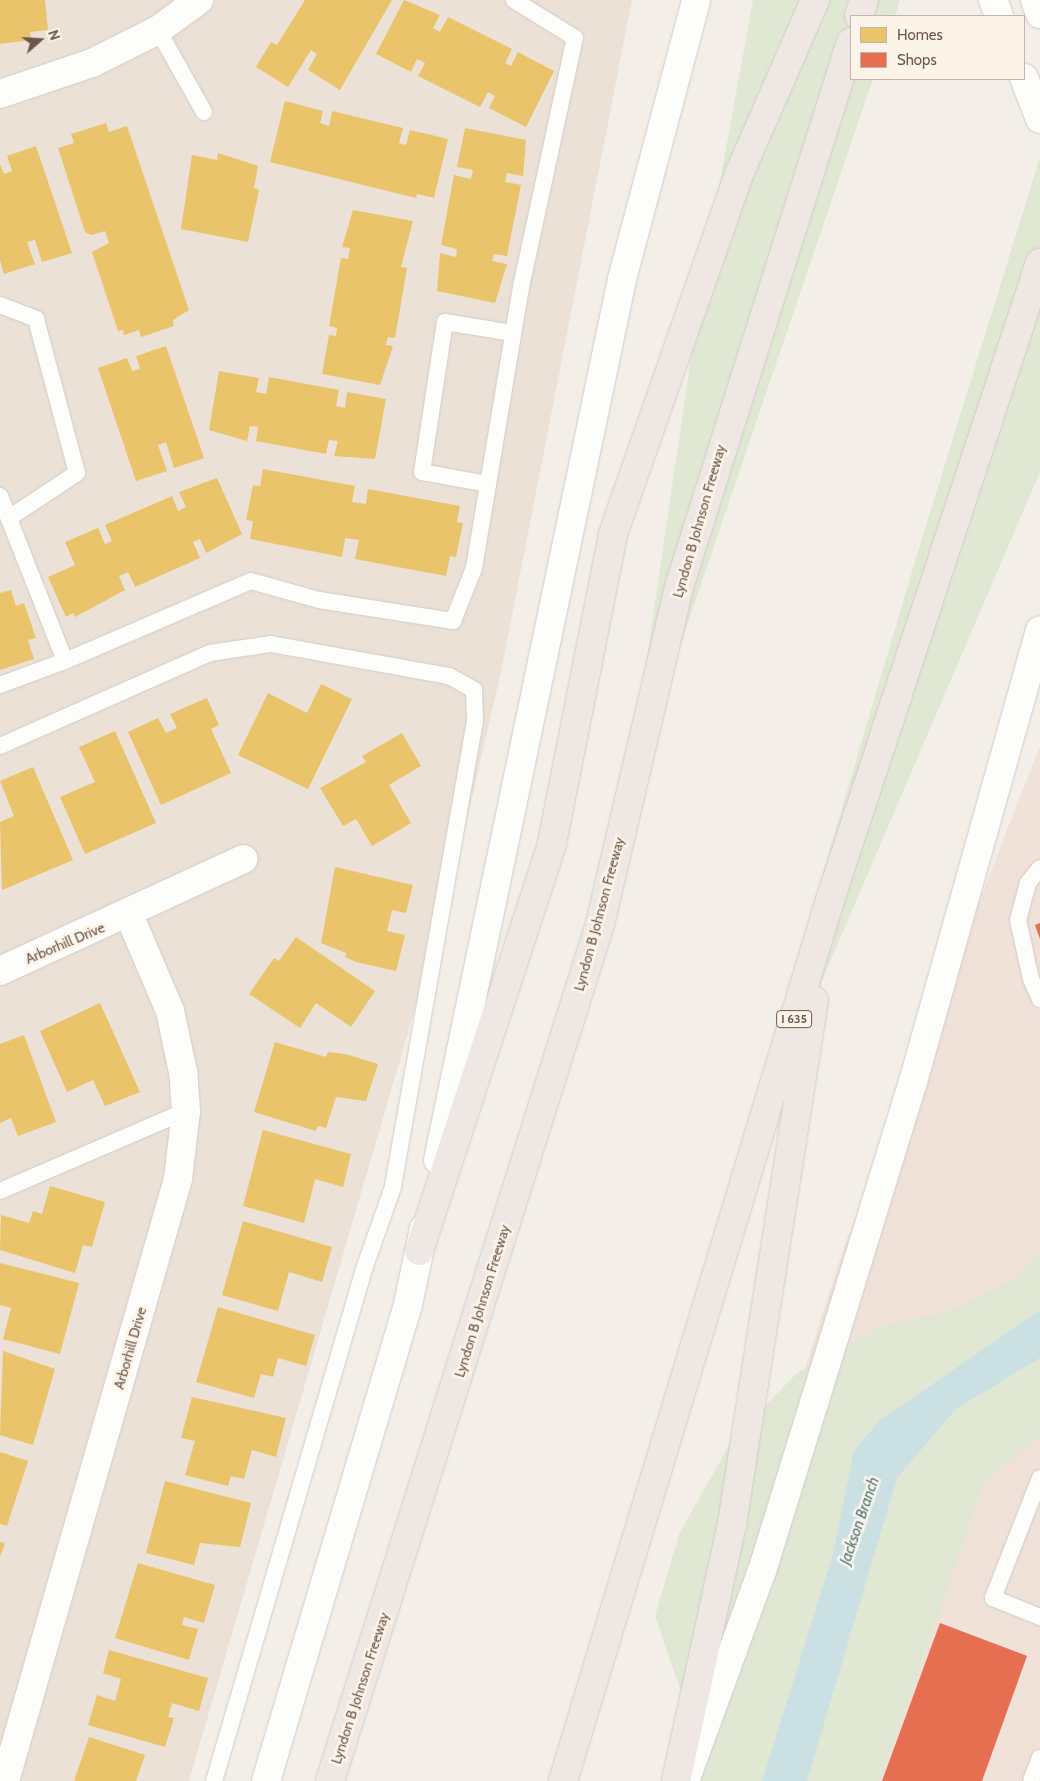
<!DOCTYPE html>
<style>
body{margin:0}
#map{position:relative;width:1040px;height:1781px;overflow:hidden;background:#f3efe8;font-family:Cabin,sans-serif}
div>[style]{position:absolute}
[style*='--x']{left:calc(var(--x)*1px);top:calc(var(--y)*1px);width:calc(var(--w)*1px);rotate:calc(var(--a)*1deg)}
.residential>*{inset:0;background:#ece1d6}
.commercial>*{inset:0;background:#f0e1d9}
.green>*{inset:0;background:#e0e8d4}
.water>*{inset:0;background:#cbe0e2}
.homes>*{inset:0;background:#e9c46a}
.shops>*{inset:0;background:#e76f51}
.roads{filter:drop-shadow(0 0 1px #d2ccc7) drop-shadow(0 0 1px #d2ccc7)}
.lane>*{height:16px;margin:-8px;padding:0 8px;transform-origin:8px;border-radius:8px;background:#fdfdfc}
.street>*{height:28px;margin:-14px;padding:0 14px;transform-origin:14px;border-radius:14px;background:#fdfdfc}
.secondary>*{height:28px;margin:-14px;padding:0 14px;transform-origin:14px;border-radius:14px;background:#fdfdfc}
.highway>*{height:28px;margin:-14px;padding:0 14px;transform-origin:14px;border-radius:14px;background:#efe7e4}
span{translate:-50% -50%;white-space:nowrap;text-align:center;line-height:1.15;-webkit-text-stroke:5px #fcf4e8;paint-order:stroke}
.shield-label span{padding:1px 4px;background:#fcf4e8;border:1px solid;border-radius:4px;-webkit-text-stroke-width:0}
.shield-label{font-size:12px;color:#6c574d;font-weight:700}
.street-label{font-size:14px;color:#6c574d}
.water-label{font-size:15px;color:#4a757d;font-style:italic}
.legend{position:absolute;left:850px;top:15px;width:175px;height:65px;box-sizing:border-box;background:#fcf4e8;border:1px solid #c2b5aa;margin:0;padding:6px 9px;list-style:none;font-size:15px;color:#6c574d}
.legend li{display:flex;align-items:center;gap:10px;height:25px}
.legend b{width:25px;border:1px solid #c2b5aa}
.north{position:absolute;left:15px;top:15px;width:50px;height:50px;-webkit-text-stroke:4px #fcf4e8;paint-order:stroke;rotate:71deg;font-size:14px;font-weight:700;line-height:20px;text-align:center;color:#6c574d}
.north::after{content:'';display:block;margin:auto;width:18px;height:22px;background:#6c574d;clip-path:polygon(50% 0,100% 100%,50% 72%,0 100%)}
</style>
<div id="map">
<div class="residential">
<i style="clip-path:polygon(0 0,632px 0,501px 672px,455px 872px,189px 1781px,0 1781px)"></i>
</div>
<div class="commercial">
<i style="clip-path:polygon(1040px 746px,1040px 1781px,672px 1781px,845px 1244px)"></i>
</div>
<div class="green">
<i style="clip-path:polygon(753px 0,900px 0,895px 16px,851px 16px,851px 79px,873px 79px,625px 808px,703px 275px)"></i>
<i style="clip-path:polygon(1040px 157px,1040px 472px,722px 1214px,915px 561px)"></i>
<i style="clip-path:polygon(1040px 1250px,1040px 1435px,984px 1483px,880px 1781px,701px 1781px,704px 1759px,655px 1616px,679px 1534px,732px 1440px,797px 1373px,883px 1326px,957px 1309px,1016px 1277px)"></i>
</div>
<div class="water">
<i style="clip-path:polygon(1040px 1310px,1040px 1358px,956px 1409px,897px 1478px,807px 1781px,762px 1781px,833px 1554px,854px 1451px,879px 1421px)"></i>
</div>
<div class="homes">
<i style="clip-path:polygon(0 0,45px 0,48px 30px,30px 32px,31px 40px,0 44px)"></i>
<i style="clip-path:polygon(305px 0,392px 0,340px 90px,308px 70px,317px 54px,311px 50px,288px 87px,256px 67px,271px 42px,277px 45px)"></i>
<i style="clip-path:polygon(404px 0,440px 15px,433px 28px,440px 32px,448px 17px,512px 49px,505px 63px,511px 66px,518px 52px,554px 71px,526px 127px,489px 108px,495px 96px,488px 92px,480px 107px,418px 76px,425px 63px,417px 59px,411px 72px,376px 54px)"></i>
<i style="clip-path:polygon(285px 101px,323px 111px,320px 123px,329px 126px,332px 111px,403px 128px,399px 143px,406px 145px,410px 130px,448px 139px,434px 198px,417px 194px,416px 198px,270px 162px)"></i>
<i style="clip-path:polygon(106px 123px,109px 132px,127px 126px,189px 310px,173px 320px,174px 326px,141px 337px,139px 330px,124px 335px,123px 330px,118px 331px,92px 252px,109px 243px,105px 231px,91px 235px,85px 232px,58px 148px,74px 143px,71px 134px)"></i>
<i style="clip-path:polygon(465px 128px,526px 140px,523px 176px,507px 173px,505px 182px,521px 185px,507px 256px,494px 254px,492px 261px,507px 264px,495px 303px,437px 291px,440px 253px,456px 257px,457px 249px,441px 245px,454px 175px,471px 179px,473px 170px,457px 167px)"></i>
<i style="clip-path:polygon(36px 146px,72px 253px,42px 262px,35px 240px,27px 242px,35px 264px,4px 274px,0 260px,0 164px,4px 174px,12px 171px,7px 156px)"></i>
<i style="clip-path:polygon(218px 153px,258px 166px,254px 188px,259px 190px,248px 242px,181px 229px,192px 155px,217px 160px)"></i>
<i style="clip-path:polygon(353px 210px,413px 221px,401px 267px,407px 268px,395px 338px,388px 337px,386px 345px,393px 346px,380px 385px,322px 374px,329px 335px,336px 336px,337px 328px,329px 326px,341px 258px,348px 259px,350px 248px,342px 247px)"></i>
<i style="clip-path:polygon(166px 346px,204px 458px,174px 468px,166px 442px,158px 445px,167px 471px,136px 481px,98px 368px,127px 358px,132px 371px,140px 369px,136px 356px)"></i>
<i style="clip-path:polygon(219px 371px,259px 378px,256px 392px,266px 394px,269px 377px,339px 390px,336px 406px,345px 408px,347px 392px,386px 399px,375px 459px,334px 456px,338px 441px,329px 440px,326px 454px,256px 441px,258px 427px,250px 426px,247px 441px,209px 430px)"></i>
<i style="clip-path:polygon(263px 469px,355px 486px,352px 502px,366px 504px,368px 489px,460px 506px,457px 522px,463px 523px,456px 557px,450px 556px,446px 576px,355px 559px,359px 540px,345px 538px,342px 557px,250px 539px,253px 521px,246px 520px,253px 485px,260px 486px)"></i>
<i style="clip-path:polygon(217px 478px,242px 534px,206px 553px,200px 539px,193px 542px,200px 558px,135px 587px,128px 572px,119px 576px,125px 590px,75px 617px,73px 613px,66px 617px,48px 577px,75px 565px,65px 542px,98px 528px,105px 544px,112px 541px,105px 525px,172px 496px,178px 511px,186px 507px,179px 492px)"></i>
<i style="clip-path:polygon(11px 590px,16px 606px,24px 603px,36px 638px,28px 640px,34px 659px,0 670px,0 593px)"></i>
<i style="clip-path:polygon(321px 684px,352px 699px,308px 789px,238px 755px,268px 693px,307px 713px)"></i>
<i style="clip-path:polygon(207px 698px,219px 725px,211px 729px,231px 773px,161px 805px,128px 732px,158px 718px,166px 733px,177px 728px,170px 714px)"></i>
<i style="clip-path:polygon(115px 731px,156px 823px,85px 854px,60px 797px,95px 782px,79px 747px)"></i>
<i style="clip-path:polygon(402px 733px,421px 766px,389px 785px,411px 823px,372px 846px,356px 819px,343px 826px,320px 788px,366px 762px,362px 756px)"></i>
<i style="clip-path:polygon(33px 767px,73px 860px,2px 890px,0 822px,14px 816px,0 781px)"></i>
<i style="clip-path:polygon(335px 867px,413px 885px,406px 913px,392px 910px,387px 931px,405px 935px,396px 971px,356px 962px,345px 957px,346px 953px,321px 943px)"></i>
<i style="clip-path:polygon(296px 937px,375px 991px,351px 1027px,316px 1003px,300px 1028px,249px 994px,274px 958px,279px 961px)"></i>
<i style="clip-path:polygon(100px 1003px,140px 1092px,105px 1106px,93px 1080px,67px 1092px,40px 1031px)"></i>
<i style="clip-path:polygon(24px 1035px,56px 1122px,18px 1136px,11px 1118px,0 1123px,0 1044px)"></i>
<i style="clip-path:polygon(275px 1042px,326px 1057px,328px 1052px,345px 1054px,378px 1064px,366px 1101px,336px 1097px,326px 1128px,318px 1126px,316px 1131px,254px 1112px)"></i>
<i style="clip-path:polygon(263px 1130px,351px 1154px,343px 1187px,315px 1179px,304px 1223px,243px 1206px)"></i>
<i style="clip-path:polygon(50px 1186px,105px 1202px,92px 1247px,83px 1245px,75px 1273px,0 1250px,1px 1215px,29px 1223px,33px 1211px,42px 1214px)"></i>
<i style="clip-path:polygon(243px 1221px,332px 1247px,322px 1282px,289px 1272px,278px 1311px,222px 1295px)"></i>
<i style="clip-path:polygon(0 1263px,79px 1283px,60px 1354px,3px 1339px,11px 1308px,0 1305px)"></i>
<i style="clip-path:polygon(218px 1307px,315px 1335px,306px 1366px,278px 1358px,273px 1377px,261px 1374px,254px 1398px,196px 1382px)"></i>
<i style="clip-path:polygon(3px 1351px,55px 1369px,33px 1445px,0 1435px)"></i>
<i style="clip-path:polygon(192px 1397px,286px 1418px,276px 1457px,252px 1450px,244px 1479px,231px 1476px,228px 1486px,185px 1475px,195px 1441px,181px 1438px)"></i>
<i style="clip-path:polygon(0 1452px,28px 1461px,7px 1526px,0 1524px)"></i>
<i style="clip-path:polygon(165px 1481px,251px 1503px,240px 1547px,200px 1543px,194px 1565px,146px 1553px)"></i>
<i style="clip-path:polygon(0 1542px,5px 1543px,0 1557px)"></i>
<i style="clip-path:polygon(138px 1563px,215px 1585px,204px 1623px,184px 1617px,182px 1625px,198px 1629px,189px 1660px,115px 1638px)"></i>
<i style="clip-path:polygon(109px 1650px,208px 1678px,199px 1711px,172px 1703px,168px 1717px,174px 1718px,165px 1747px,88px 1725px,97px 1695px,115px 1701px,121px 1679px,103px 1673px)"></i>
<i style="clip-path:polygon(89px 1737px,145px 1755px,136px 1781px,74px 1781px)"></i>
</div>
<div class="shops">
<i style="clip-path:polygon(1040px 923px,1040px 939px,1035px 925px)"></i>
<i style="clip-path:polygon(940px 1623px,1027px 1656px,982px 1781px,882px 1781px)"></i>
</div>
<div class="roads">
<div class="lane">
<i style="--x:158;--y:30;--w:94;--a:60.7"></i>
<i style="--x:0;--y:305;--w:39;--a:21"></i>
<i style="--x:36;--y:319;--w:159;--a:75.1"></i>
<i style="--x:77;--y:473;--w:82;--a:146.5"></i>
<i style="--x:488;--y:484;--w:67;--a:-169.7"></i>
<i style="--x:422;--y:472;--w:152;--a:-81.3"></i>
<i style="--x:445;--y:322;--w:69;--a:9.2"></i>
<i style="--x:0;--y:496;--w:177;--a:68.5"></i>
<i style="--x:65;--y:661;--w:202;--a:-23.3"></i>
<i style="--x:251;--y:581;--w:71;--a:15.6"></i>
<i style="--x:319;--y:600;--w:136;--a:8.9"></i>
<i style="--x:453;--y:621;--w:57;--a:-68.4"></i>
<i style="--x:474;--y:568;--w:285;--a:-80.5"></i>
<i style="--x:521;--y:287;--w:255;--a:-77.8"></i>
<i style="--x:575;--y:38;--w:72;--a:-148.1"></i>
<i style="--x:0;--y:685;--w:69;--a:-20.3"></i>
<i style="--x:0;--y:746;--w:230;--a:-23.9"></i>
<i style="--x:210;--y:653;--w:62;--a:-8.4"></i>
<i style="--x:271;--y:644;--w:181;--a:10.2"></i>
<i style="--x:449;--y:676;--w:29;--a:29"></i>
<i style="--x:474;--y:690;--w:31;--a:88"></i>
<i style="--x:475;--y:721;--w:473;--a:100"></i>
<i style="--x:393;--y:1187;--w:84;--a:109.5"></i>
<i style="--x:365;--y:1266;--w:537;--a:106.34"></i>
<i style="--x:1040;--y:868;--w:19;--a:129"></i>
<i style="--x:1028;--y:883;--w:38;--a:105"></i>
<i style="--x:1018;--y:920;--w:60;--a:77.6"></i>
<i style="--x:1031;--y:979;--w:22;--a:66"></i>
<i style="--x:0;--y:1191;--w:202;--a:-23.3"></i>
<i style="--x:1040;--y:1478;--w:129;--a:111.4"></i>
<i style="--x:993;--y:1598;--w:51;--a:22"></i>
<i style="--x:1031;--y:1781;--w:25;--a:-69"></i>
</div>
<div class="street">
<i style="--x:0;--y:94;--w:97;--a:-18.6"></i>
<i style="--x:92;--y:63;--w:74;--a:-26.6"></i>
<i style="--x:158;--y:30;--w:51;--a:-36.2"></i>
<i style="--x:0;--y:971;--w:268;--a:-24.7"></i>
<i style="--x:5;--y:1781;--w:626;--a:-73.97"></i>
<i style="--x:178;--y:1179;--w:68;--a:-83.3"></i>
<i style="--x:186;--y:1111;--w:39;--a:-94"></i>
<i style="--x:183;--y:1072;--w:62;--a:-102"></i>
<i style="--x:170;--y:1011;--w:104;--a:-113.1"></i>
</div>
<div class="secondary">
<i style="--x:993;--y:0;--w:17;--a:69"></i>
<i style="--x:1035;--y:0;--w:15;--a:70"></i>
<i style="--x:1024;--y:78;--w:44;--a:68.7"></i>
<i style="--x:438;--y:1160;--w:900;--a:-78.2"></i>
<i style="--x:622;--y:279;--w:289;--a:-75.1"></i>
<i style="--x:266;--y:1781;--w:498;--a:-73.4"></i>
<i style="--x:408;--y:1304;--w:77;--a:-78"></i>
<i style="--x:685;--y:1781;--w:224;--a:-69.9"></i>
<i style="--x:762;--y:1571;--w:179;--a:-72.8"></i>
<i style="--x:815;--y:1400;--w:333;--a:-72.9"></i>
<i style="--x:913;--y:1082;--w:469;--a:-74.3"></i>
</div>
<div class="highway">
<i style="--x:859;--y:16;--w:17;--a:-73"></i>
<i style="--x:419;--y:1251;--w:429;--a:-71.9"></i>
<i style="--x:552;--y:843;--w:315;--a:-78.8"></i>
<i style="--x:613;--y:534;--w:384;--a:-70.7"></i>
<i style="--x:740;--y:172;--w:188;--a:-66.4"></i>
<i style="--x:330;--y:1781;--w:899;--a:-72.51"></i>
<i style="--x:600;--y:924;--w:349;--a:-76.8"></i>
<i style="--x:680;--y:584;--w:568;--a:-72.49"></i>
<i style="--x:563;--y:1781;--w:921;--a:-73.14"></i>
<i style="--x:830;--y:900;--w:671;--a:-71.75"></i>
<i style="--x:676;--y:1781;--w:263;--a:-77.7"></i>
<i style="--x:732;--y:1524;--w:530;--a:-81.11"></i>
</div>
</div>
<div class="shield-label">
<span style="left:794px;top:1019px">I 635</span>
</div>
<div class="street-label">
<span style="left:699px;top:521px;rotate:-74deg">Lyndon B Johnson Freeway</span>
<span style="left:599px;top:914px;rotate:-75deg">Lyndon B Johnson Freeway</span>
<span style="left:65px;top:943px;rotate:-23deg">Arborhill Drive</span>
<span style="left:482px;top:1301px;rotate:-73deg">Lyndon B Johnson Freeway</span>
<span style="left:130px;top:1348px;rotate:-74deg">Arborhill Drive</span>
<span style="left:360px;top:1688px;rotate:-72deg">Lyndon B Johnson Freeway</span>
</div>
<div class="water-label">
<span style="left:860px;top:1521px;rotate:-71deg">Jackson Branch</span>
</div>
<ul class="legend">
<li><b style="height:14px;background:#e9c46a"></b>Homes</li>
<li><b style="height:14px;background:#e76f51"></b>Shops</li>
</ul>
<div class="north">N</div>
</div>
